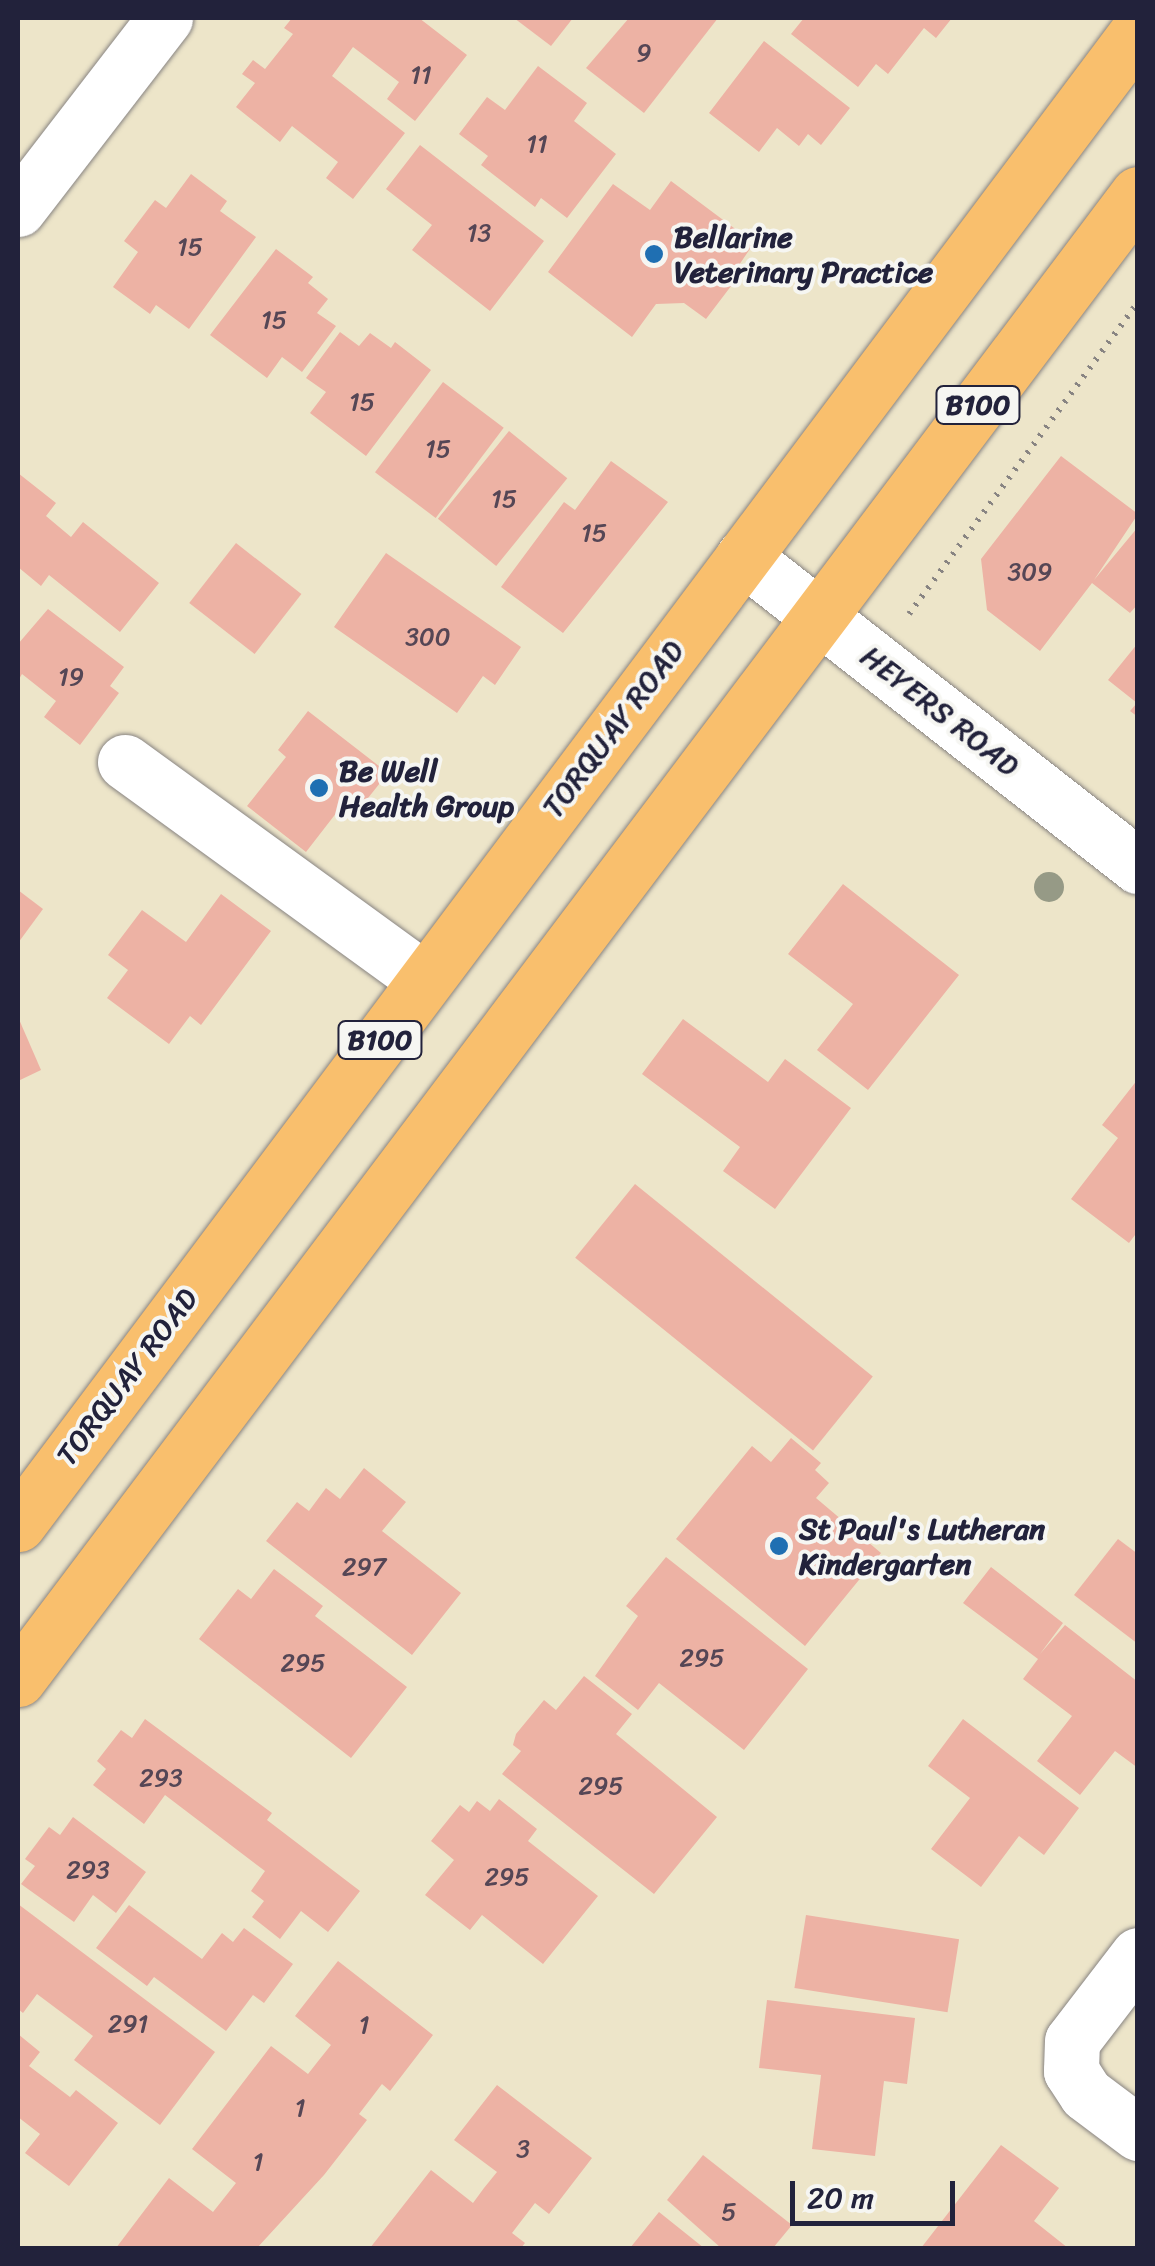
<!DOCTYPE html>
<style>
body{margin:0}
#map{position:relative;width:1155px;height:2266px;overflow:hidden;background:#ede5c9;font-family:Sriracha,sans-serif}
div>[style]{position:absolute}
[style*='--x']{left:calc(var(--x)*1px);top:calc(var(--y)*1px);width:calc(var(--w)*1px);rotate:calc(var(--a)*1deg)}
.building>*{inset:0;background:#edb2a4;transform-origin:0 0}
.path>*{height:6px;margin-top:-3px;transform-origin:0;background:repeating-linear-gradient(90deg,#888482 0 2.5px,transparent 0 10.5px)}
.roads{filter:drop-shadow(0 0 2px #888482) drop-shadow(0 0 2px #888482)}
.minor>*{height:55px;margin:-27.5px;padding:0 27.5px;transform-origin:27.5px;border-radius:27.5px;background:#fff}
.major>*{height:55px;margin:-27.5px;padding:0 27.5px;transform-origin:27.5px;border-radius:27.5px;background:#f9bf6d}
.trees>*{width:30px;height:30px;margin:-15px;border-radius:50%;background:#969a86}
.dots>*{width:28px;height:28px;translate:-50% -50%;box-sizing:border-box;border:5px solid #f6f6f2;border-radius:50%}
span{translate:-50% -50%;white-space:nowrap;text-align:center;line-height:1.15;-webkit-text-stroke:8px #f6f6f2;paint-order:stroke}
.number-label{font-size:25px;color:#554655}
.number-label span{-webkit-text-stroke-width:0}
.shield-label span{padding:2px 8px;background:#f6f6f2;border:2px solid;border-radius:8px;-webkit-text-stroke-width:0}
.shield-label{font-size:28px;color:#22223b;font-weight:700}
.poi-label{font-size:30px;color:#22223b;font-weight:700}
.left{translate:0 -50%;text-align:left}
.street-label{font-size:30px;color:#22223b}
.frame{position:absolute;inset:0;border:20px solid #22223b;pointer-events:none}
.scale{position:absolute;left:790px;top:2181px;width:165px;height:45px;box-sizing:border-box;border:5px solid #22223b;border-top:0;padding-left:12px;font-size:30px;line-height:35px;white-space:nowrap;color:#22223b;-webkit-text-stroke:8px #f6f6f2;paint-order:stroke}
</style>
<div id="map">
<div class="building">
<i style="clip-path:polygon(292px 18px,419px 18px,467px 55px,415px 121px,387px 99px,399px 82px,353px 47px,332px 76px,405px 133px,353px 199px,326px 178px,338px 162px,292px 126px,280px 142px,236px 107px,255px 83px,242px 74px,253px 60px,265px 69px,293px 34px,284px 28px)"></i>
<i style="clip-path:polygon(514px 18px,573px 18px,551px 46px)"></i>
<i style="clip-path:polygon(629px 18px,718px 18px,644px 113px,586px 68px)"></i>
<i style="clip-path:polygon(804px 18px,952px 18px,936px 38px,924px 28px,888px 74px,876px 64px,858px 87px,791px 34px)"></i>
<i style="clip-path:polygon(764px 41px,850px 108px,821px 145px,808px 134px,799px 146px,777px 128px,759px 152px,709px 113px)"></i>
<i style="clip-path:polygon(538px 66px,587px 103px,574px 121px,616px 154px,567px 218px,541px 198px,535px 207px,481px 165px,488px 156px,459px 134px,487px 97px,505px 110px)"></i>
<i style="clip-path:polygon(420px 145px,544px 241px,490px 311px,412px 250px,432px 225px,386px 189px)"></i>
<i style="clip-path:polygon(191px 174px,227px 201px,220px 211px,256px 237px,189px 329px,156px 305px,150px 314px,113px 287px,138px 252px,124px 241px,155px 200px,166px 208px)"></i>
<i style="clip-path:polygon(671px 181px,754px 243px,739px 265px,744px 269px,706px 319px,684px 303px,656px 304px,632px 337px,548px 272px,613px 184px,650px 210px)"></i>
<i style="clip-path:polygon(276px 249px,313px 277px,308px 283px,328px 299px,317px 313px,336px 326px,302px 372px,282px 357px,267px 378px,210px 335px)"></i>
<i style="clip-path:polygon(340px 332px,359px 346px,370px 333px,391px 348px,395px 342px,431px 370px,366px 456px,310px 413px,326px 392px,306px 378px)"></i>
<i style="left:443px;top:382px;width:76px;height:113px;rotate:37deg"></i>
<i style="left:509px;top:431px;width:75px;height:113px;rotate:39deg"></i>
<i style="clip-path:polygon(1061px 456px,1138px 514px,1094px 580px,1138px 527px,1138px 604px,1130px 613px,1092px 583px,1040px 651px,987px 610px,981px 559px)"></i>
<i style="clip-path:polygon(611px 461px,668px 502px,563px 633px,501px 587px,564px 502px,575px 510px)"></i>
<i style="clip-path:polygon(18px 473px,56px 503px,46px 516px,71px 537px,83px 522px,159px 583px,120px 632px,49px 575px,41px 586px,18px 567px)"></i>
<i style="left:236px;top:543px;width:83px;height:76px;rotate:38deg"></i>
<i style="clip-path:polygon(386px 553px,521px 647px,495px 685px,483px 676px,457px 713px,334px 627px)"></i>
<i style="clip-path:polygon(48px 609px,124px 667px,110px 686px,119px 693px,80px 745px,44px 717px,56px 701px,22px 674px,18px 681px,18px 644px)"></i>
<i style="clip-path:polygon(1138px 643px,1138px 717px,1130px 711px,1137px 703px,1108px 680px)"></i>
<i style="clip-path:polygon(308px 711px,388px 773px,356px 813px,344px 803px,306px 852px,247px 806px,286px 757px,278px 750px)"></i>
<i style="clip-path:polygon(843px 884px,959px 975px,868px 1090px,817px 1050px,853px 1004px,788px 954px)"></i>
<i style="clip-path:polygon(18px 890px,43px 909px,18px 943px)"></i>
<i style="clip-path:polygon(221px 894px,271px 931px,201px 1025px,190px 1016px,169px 1044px,107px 998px,128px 970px,108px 955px,142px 910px,186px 942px)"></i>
<i style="clip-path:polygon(18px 1017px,41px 1070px,18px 1081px)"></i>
<i style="clip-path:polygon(683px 1019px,768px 1082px,785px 1059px,851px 1108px,775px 1209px,723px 1171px,740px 1147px,642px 1074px)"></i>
<i style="clip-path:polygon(1138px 1079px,1138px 1231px,1129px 1243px,1071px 1199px,1118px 1138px,1102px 1125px)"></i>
<i style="left:635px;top:1184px;width:306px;height:95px;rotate:39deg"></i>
<i style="clip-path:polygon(791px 1438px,821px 1463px,815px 1470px,829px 1483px,816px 1498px,881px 1553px,805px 1646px,676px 1539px,752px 1446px,771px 1462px)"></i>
<i style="clip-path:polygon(364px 1468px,406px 1502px,382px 1531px,461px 1593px,412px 1655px,266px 1541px,297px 1502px,309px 1511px,326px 1488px,340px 1499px)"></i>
<i style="clip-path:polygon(1118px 1539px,1138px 1554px,1138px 1644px,1074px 1595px)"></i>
<i style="clip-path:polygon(666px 1557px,808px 1669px,744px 1750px,659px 1683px,638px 1710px,595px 1676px,638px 1616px,626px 1606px)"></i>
<i style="clip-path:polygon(991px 1567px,1063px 1623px,1040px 1654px,1065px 1625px,1138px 1682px,1138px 1768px,1115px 1751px,1080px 1795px,1037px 1761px,1072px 1716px,1023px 1679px,1038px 1659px,963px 1603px)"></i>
<i style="clip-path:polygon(274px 1569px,323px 1606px,315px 1616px,407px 1687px,351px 1758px,199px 1639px,238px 1589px,251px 1599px)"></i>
<i style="clip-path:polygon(584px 1676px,632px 1714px,616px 1734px,717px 1817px,654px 1894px,502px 1774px,521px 1751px,513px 1745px,516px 1734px,544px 1700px,556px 1710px)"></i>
<i style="clip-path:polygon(145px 1719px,272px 1813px,267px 1820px,360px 1891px,328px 1932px,301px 1911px,280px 1939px,252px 1917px,264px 1901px,251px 1891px,265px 1871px,165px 1795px,144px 1824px,93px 1785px,106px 1769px,97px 1761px,121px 1730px,132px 1738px)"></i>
<i style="clip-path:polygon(963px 1719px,1079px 1808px,1044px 1855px,1019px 1836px,981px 1887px,931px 1849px,970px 1798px,928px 1766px)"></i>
<i style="clip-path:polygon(499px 1799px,537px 1829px,528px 1841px,598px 1896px,543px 1964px,482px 1915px,470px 1930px,425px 1895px,454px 1860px,431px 1841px,460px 1805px,469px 1812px,477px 1801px,490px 1811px)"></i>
<i style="clip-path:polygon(73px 1817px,146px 1872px,116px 1913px,93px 1895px,74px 1922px,21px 1884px,35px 1866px,25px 1859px,49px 1827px,60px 1835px)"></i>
<i style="clip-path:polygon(18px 1904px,215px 2052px,160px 2125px,74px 2060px,93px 2036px,37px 1994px,23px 2013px,18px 2009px)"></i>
<i style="clip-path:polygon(129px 1905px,202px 1959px,222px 1933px,233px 1942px,244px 1928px,293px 1964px,264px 2003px,253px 1995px,226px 2031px,154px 1977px,147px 1986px,96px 1948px)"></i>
<i style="left:806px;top:1915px;width:155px;height:74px;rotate:9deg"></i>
<i style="clip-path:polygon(338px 1961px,433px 2035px,390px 2091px,382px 2084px,359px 2114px,367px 2120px,324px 2175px,257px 2248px,116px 2248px,169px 2178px,213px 2212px,236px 2183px,192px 2149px,271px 2046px,308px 2074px,319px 2060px,331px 2045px,295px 2016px)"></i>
<i style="clip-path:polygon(767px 2000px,915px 2018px,907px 2084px,884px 2081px,875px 2156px,812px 2149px,821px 2075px,759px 2068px)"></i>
<i style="clip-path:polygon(18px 2034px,40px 2052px,29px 2066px,70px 2097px,76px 2090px,118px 2123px,69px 2186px,25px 2153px,40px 2134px,18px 2117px)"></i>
<i style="clip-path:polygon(497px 2085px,592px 2158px,549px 2214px,535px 2203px,512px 2233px,525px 2243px,521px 2248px,370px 2248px,431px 2170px,473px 2203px,484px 2188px,497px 2172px,454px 2140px)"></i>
<i style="clip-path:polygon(1001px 2145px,1059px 2188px,1034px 2221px,1068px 2248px,921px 2248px)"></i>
<i style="clip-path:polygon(703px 2155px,792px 2225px,773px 2248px,721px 2248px,667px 2200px)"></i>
<i style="clip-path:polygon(659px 2212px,704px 2248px,714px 2248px,630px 2248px)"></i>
</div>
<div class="path">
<i style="--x:909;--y:614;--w:387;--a:-53.7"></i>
</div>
<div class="roads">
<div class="minor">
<i style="--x:18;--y:209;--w:241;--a:-52.4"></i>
<i style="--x:743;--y:557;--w:502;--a:38.04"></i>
<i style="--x:125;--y:762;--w:371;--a:36"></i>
<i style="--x:1138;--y:1955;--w:108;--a:127.5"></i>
<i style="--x:1072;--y:2041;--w:30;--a:92"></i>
<i style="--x:1071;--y:2071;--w:27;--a:57"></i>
<i style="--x:1086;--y:2094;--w:65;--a:36.9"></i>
</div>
<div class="major">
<i style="--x:18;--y:1524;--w:1866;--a:-53.12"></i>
<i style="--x:18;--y:1679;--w:1860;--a:-52.98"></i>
</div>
</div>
<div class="trees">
<i style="left:1049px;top:887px"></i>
</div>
<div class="dots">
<i style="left:654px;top:254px;background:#1f6fb2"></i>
<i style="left:319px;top:788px;background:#1f6fb2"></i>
<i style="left:779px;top:1546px;background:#1f6fb2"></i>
</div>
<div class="number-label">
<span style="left:644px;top:53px">9</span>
<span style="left:421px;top:75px">11</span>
<span style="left:537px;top:144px">11</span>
<span style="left:479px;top:233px">13</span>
<span style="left:190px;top:247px">15</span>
<span style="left:274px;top:320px">15</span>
<span style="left:362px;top:402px">15</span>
<span style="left:438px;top:449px">15</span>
<span style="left:504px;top:499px">15</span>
<span style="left:594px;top:533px">15</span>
<span style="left:1030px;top:572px">309</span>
<span style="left:428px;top:637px">300</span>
<span style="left:71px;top:677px">19</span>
<span style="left:364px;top:1567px">297</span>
<span style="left:702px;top:1658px">295</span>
<span style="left:303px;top:1663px">295</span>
<span style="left:161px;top:1778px">293</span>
<span style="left:601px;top:1786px">295</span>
<span style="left:88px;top:1870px">293</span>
<span style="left:507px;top:1877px">295</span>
<span style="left:128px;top:2024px">291</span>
<span style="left:364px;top:2025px">1</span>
<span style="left:300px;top:2108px">1</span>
<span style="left:523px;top:2149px">3</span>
<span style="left:258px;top:2162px">1</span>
<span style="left:729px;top:2212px">5</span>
</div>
<div class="shield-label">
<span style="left:978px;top:405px">B100</span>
<span style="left:380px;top:1040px">B100</span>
</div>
<div class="poi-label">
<span class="left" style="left:674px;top:254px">Bellarine<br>Veterinary Practice</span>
<span class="left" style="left:339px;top:788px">Be Well<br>Health Group</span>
<span class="left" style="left:799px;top:1546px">St Paul's Lutheran<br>Kindergarten</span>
</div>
<div class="street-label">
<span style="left:940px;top:711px;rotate:38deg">HEYERS ROAD</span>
<span style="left:613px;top:729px;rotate:-53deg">TORQUAY ROAD</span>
<span style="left:127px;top:1377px;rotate:-53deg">TORQUAY ROAD</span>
</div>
<div class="frame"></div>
<div class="scale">20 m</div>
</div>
